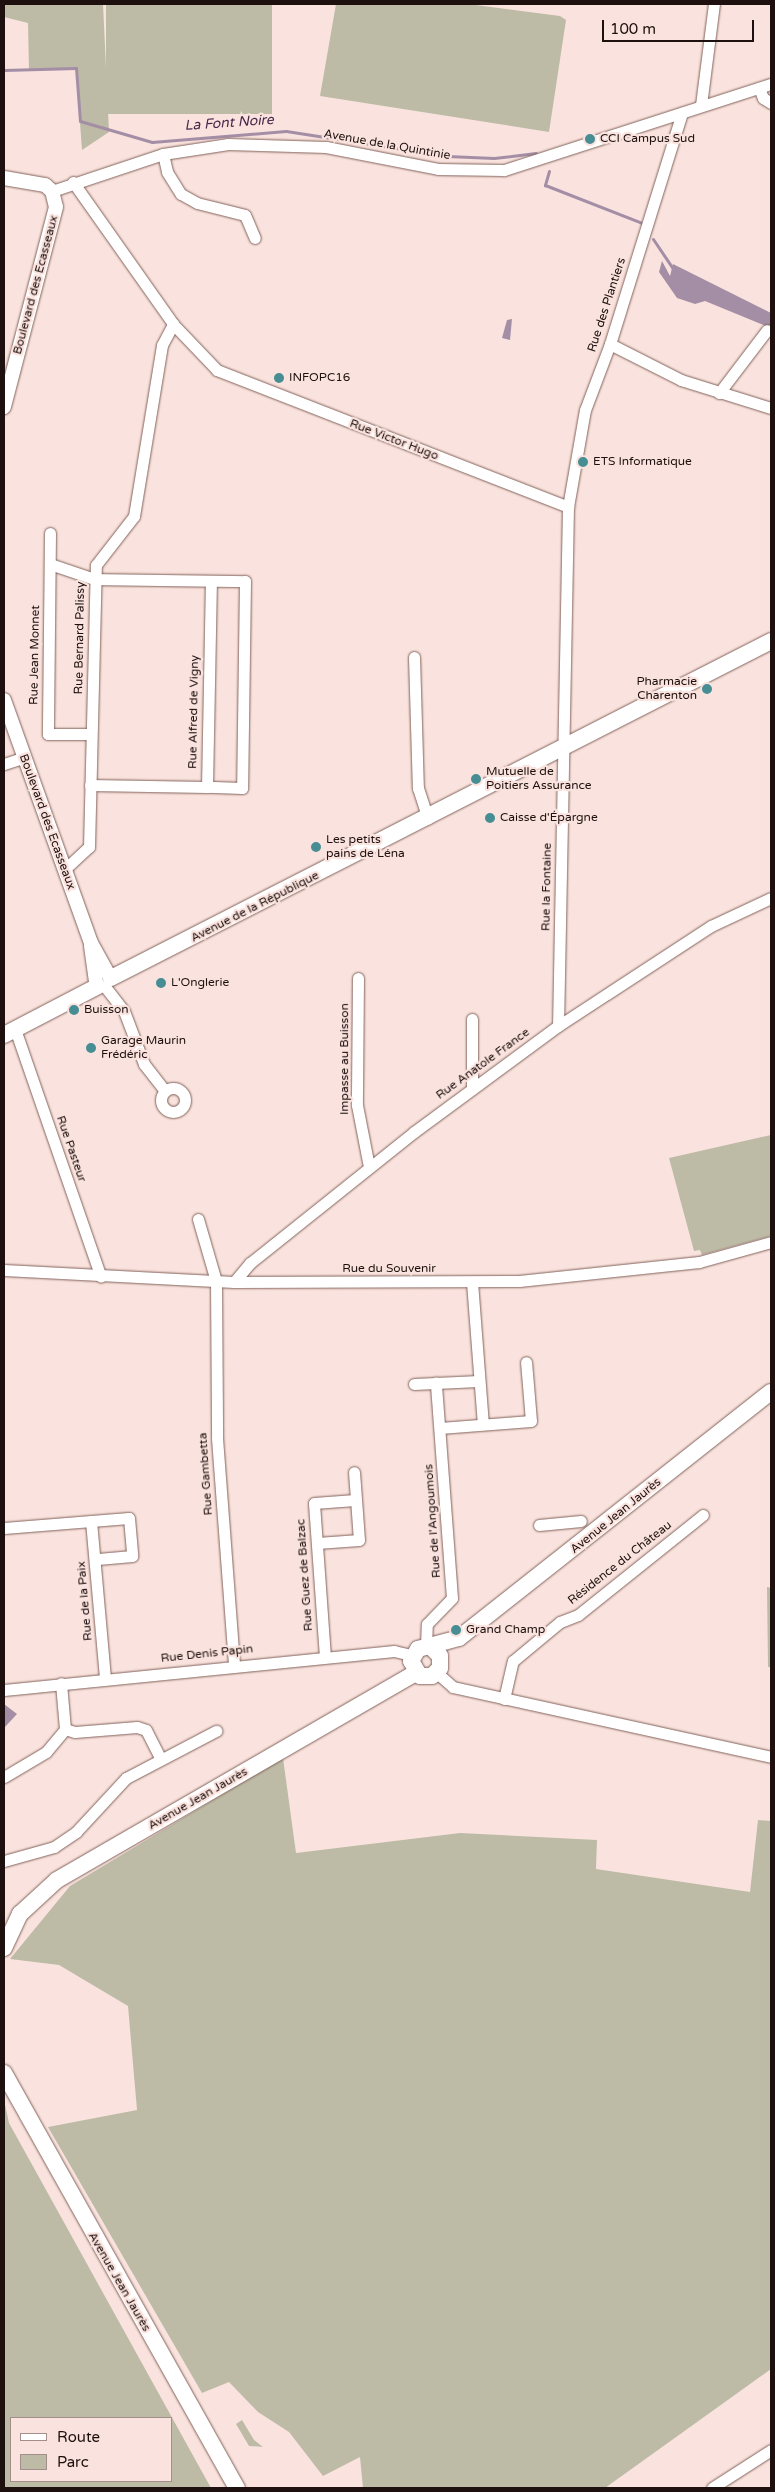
<!DOCTYPE html>
<meta charset="utf-8">
<style>
body{margin:0}
#map{position:relative;width:775px;height:2492px;overflow:hidden;background:#fae3de;font-family:"Varela Round",sans-serif}
div>[style]{position:absolute}
[style*='--x']{left:calc(var(--x)*1px);top:calc(var(--y)*1px);width:calc(var(--w)*1px);rotate:calc(var(--a)*1deg)}
.green>*{inset:0;background:#bdbba6;transform-origin:0 0}
.water>*{inset:0;background:#a48ea6}
.stream>*{height:3px;margin:-1.5px;padding:0 1.5px;transform-origin:1.5px;border-radius:1.5px;background:#a48ea6}
.roads{filter:drop-shadow(0 0 1px #82625b) drop-shadow(0 0 1px #82625b)}
.minor>*{height:11px;margin:-5.5px;padding:0 5.5px;transform-origin:5.5px;border-radius:5.5px;background:#fff}
.minor>.ring{margin:-5.5px;padding:0;box-sizing:content-box;background:none;border:11px solid #fff;border-radius:50%}
.tertiary>*{height:14px;margin:-7px;padding:0 7px;transform-origin:7px;border-radius:7px;background:#fff}
.secondary>*{height:16px;margin:-8px;padding:0 8px;transform-origin:8px;border-radius:8px;background:#fff}
.dots>*{width:14px;height:14px;translate:-50% -50%;box-sizing:border-box;border:2px solid #fae3de;border-radius:50%}
span{translate:-50% -50%;white-space:nowrap;text-align:center;line-height:1.15;-webkit-text-stroke:4.5px #fae3de;paint-order:stroke}
.poi-label{font-size:12px;color:#1d100e}
.left{translate:0 -50%;text-align:left}
.right{translate:-100% -50%;text-align:right}
.street-label{font-size:12px;color:#1d100e}
.water-label{font-size:14px;color:#47274a;font-style:italic}
.frame{position:absolute;inset:0;border:5px solid #1d100e;pointer-events:none}
.legend{position:absolute;left:10px;top:2417px;width:162px;height:65px;box-sizing:border-box;background:#fae3de;border:1px solid #a28f8b;margin:0;padding:6px 9px;list-style:none;font-size:15px;color:#1d100e}
.legend li{display:flex;align-items:center;gap:10px;height:25px}
.legend b{width:25px;border:1px solid #a28f8b}
.scale{position:absolute;left:602px;top:20px;width:152px;height:22px;box-sizing:border-box;border:2px solid #1d100e;border-top:0;padding-left:6px;font-size:15px;line-height:18px;white-space:nowrap;color:#1d100e;-webkit-text-stroke:4px #fae3de;paint-order:stroke}
</style>
<div id="map">
<div class="green">
<i style="clip-path:polygon(4px 4px,103px 4px,109px 132px,82px 150px,76px 68px,29px 71px,28px 23px,4px 17px)"></i>
<i style="left:106px;top:4px;width:166px;height:110px"></i>
<i style="clip-path:polygon(336px 4px,468px 4px,560px 16px,566px 20px,549px 132px,320px 96px)"></i>
<i style="clip-path:polygon(771px 1135px,771px 1236px,702px 1255px,700px 1250px,694px 1251px,669px 1158px)"></i>
<i style="clip-path:polygon(767px 1587px,771px 1588px,771px 1667px,768px 1667px)"></i>
<i style="clip-path:polygon(283px 1758px,296px 1853px,460px 1833px,597px 1840px,596px 1869px,750px 1892px,758px 1820px,771px 1821px,771px 2369px,605px 2488px,363px 2488px,360px 2457px,323px 2476px,289px 2432px,258px 2412px,229px 2382px,202px 2393px,48px 2127px,137px 2110px,128px 2006px,59px 1965px,10px 1959px,70px 1886px)"></i>
<i style="clip-path:polygon(evenodd,4px 2100px,9px 2123px,211px 2488px,4px 2488px,4px 2100px,11px 2418px,171px 2418px,171px 2481px,11px 2481px,11px 2418px)"></i>
<i style="clip-path:polygon(242px 2420px,254px 2440px,263px 2447px,249px 2446px,236px 2424px)"></i>
</div>
<div class="water">
<i style="clip-path:polygon(662px 261px,670px 276px,673px 264px,771px 313px,771px 328px,705px 301px,695px 304px,677px 298px,659px 272px)"></i>
<i style="clip-path:polygon(512px 319px,510px 340px,502px 338px,507px 320px)"></i>
<i style="clip-path:polygon(4px 1704px,17px 1714px,4px 1728px)"></i>
</div>
<div class="stream">
<i style="--x:4;--y:70;--w:72;--a:-1.6"></i>
<i style="--x:76;--y:68;--w:53;--a:85.7"></i>
<i style="--x:80;--y:121;--w:75;--a:16.3"></i>
<i style="--x:152;--y:142;--w:134;--a:-4.7"></i>
<i style="--x:286;--y:131;--w:163;--a:8.8"></i>
<i style="--x:447;--y:156;--w:47;--a:2.4"></i>
<i style="--x:494;--y:158;--w:42;--a:-6.8"></i>
<i style="--x:549;--y:171;--w:15;--a:106"></i>
<i style="--x:545;--y:185;--w:104;--a:21.4"></i>
<i style="--x:653;--y:239;--w:36;--a:56"></i>
</div>
<div class="roads">
<div class="minor">
<i style="--x:759;--y:88;--w:11;--a:68"></i>
<i style="--x:763;--y:98;--w:9;--a:32"></i>
<i style="--x:701;--y:105;--w:102;--a:-82.7"></i>
<i style="--x:163;--y:154;--w:18;--a:77"></i>
<i style="--x:167;--y:172;--w:26;--a:58"></i>
<i style="--x:181;--y:194;--w:18;--a:29"></i>
<i style="--x:197;--y:203;--w:49;--a:14"></i>
<i style="--x:245;--y:215;--w:25;--a:67"></i>
<i style="--x:73;--y:182;--w:174;--a:54.8"></i>
<i style="--x:173;--y:324;--w:64;--a:46.3"></i>
<i style="--x:217;--y:370;--w:377;--a:21.3"></i>
<i style="--x:568;--y:507;--w:519;--a:91.1"></i>
<i style="--x:52;--y:191;--w:117;--a:-18.4"></i>
<i style="--x:163;--y:154;--w:66;--a:-8.7"></i>
<i style="--x:228;--y:144;--w:98;--a:1.8"></i>
<i style="--x:326;--y:147;--w:114;--a:11.1"></i>
<i style="--x:438;--y:169;--w:66;--a:0.9"></i>
<i style="--x:504;--y:170;--w:281;--a:-17.9"></i>
<i style="--x:610;--y:344;--w:80;--a:26.9"></i>
<i style="--x:681;--y:380;--w:94;--a:17.3"></i>
<i style="--x:719;--y:393;--w:79;--a:-52.7"></i>
<i style="--x:568;--y:507;--w:98;--a:-80.1"></i>
<i style="--x:585;--y:410;--w:71;--a:-69.3"></i>
<i style="--x:610;--y:344;--w:242;--a:-72.7"></i>
<i style="--x:50;--y:533;--w:201;--a:90.6"></i>
<i style="--x:48;--y:734;--w:43;--a:0"></i>
<i style="--x:50;--y:564;--w:46;--a:18.8"></i>
<i style="--x:94;--y:579;--w:151;--a:0.8"></i>
<i style="--x:245;--y:581;--w:207;--a:90.8"></i>
<i style="--x:242;--y:788;--w:35;--a:-178"></i>
<i style="--x:414;--y:657;--w:131;--a:88.3"></i>
<i style="--x:418;--y:788;--w:32;--a:72"></i>
<i style="--x:4;--y:764;--w:20;--a:-18"></i>
<i style="--x:90;--y:785;--w:117;--a:1"></i>
<i style="--x:207;--y:787;--w:206;--a:-88.9"></i>
<i style="--x:65;--y:869;--w:33;--a:-43"></i>
<i style="--x:89;--y:847;--w:282;--a:-88.6"></i>
<i style="--x:96;--y:565;--w:62;--a:-52.2"></i>
<i style="--x:134;--y:516;--w:173;--a:-80.7"></i>
<i style="--x:162;--y:345;--w:24;--a:-62"></i>
<i style="--x:358;--y:978;--w:127;--a:90.5"></i>
<i style="--x:357;--y:1105;--w:63;--a:79"></i>
<i style="--x:106;--y:988;--w:29;--a:52"></i>
<i style="--x:124;--y:1011;--w:57;--a:69.3"></i>
<i style="--x:144;--y:1064;--w:34;--a:52"></i>
<i style="--x:472;--y:1019;--w:70;--a:90"></i>
<i style="--x:15;--y:1029;--w:262;--a:70.9"></i>
<i class="ring" style="left:161px;top:1088px;width:13px;height:13px"></i>
<i style="--x:198;--y:1219;--w:65;--a:73.8"></i>
<i style="--x:216;--y:1281;--w:157;--a:89.6"></i>
<i style="--x:217;--y:1438;--w:228;--a:85.7"></i>
<i style="--x:4;--y:1270;--w:230;--a:3"></i>
<i style="--x:234;--y:1282;--w:285;--a:-0.2"></i>
<i style="--x:519;--y:1281;--w:181;--a:-6"></i>
<i style="--x:699;--y:1262;--w:75;--a:-15.5"></i>
<i style="--x:234;--y:1282;--w:25;--a:-50"></i>
<i style="--x:250;--y:1263;--w:210;--a:-38.6"></i>
<i style="--x:414;--y:1132;--w:179;--a:-36.4"></i>
<i style="--x:558;--y:1026;--w:183;--a:-33.2"></i>
<i style="--x:711;--y:926;--w:66;--a:-25"></i>
<i style="--x:472;--y:1282;--w:142;--a:85.6"></i>
<i style="--x:414;--y:1384;--w:65;--a:-2.6"></i>
<i style="--x:440;--y:1428;--w:91;--a:-4.4"></i>
<i style="--x:531;--y:1421;--w:59;--a:-94.8"></i>
<i style="--x:91;--y:1521;--w:159;--a:84.9"></i>
<i style="--x:539;--y:1525;--w:42;--a:-5.4"></i>
<i style="--x:4;--y:1528;--w:125;--a:-4.6"></i>
<i style="--x:129;--y:1518;--w:38;--a:85"></i>
<i style="--x:132;--y:1556;--w:37;--a:175"></i>
<i style="--x:317;--y:1543;--w:42;--a:-4.1"></i>
<i style="--x:359;--y:1540;--w:68;--a:-94.2"></i>
<i style="--x:426;--y:1647;--w:23;--a:-88"></i>
<i style="--x:427;--y:1624;--w:36;--a:-46"></i>
<i style="--x:452;--y:1598;--w:216;--a:-94.3"></i>
<i style="--x:325;--y:1657;--w:154;--a:-94.1"></i>
<i style="--x:314;--y:1503;--w:41;--a:-4.2"></i>
<i style="--x:437;--y:1673;--w:21;--a:41"></i>
<i style="--x:453;--y:1687;--w:326;--a:12.4"></i>
<i style="--x:4;--y:1690;--w:392;--a:-5.7"></i>
<i style="--x:394;--y:1651;--w:18;--a:13"></i>
<i style="--x:504;--y:1699;--w:39;--a:-77"></i>
<i style="--x:513;--y:1661;--w:61;--a:-39.7"></i>
<i style="--x:560;--y:1622;--w:19;--a:-21"></i>
<i style="--x:578;--y:1615;--w:160;--a:-38.7"></i>
<i style="--x:65;--y:1729;--w:10;--a:17"></i>
<i style="--x:75;--y:1732;--w:62;--a:-4.6"></i>
<i style="--x:137;--y:1727;--w:9;--a:18"></i>
<i style="--x:146;--y:1730;--w:33;--a:63"></i>
<i style="--x:4;--y:1777;--w:49;--a:-30.8"></i>
<i style="--x:46;--y:1752;--w:30;--a:-50"></i>
<i style="--x:65;--y:1729;--w:46;--a:-95"></i>
<i style="--x:4;--y:1861;--w:52;--a:-15.6"></i>
<i style="--x:54;--y:1847;--w:27;--a:-34"></i>
<i style="--x:76;--y:1832;--w:74;--a:-47.2"></i>
<i style="--x:126;--y:1778;--w:102;--a:-27.6"></i>
<i style="--x:712;--y:2488;--w:70;--a:-32.8"></i>
</div>
<div class="tertiary">
<i style="--x:4;--y:178;--w:42;--a:9.7"></i>
<i style="--x:45;--y:185;--w:9;--a:41"></i>
<i style="--x:52;--y:191;--w:16;--a:76"></i>
<i style="--x:56;--y:207;--w:207;--a:104.6"></i>
<i style="--x:4;--y:700;--w:258;--a:70.3"></i>
<i style="--x:91;--y:943;--w:35;--a:61"></i>
<i style="--x:91;--y:946;--w:35;--a:82"></i>
</div>
<div class="secondary">
<i style="--x:111;--y:978;--w:741;--a:-27.05"></i>
<i style="--x:4;--y:1035;--w:106;--a:-27.5"></i>
<i style="--x:432;--y:1648;--w:11;--a:45"></i>
<i style="--x:440;--y:1656;--w:12;--a:90"></i>
<i style="--x:440;--y:1668;--w:11;--a:135"></i>
<i style="--x:432;--y:1676;--w:12;--a:180"></i>
<i style="--x:420;--y:1676;--w:17;--a:-121"></i>
<i style="--x:411;--y:1661;--w:14;--a:-60"></i>
<i style="--x:418;--y:1649;--w:42;--a:-15"></i>
<i style="--x:459;--y:1638;--w:397;--a:-38.3"></i>
<i style="--x:4;--y:1948;--w:38;--a:-65"></i>
<i style="--x:20;--y:1914;--w:50;--a:-42.6"></i>
<i style="--x:57;--y:1880;--w:414;--a:-30"></i>
<i style="--x:4;--y:2073;--w:476;--a:60.7"></i>
</div>
</div>
<div class="dots">
<i style="left:590px;top:139px;background:#468d94"></i>
<i style="left:279px;top:378px;background:#468d94"></i>
<i style="left:583px;top:462px;background:#468d94"></i>
<i style="left:707px;top:689px;background:#468d94"></i>
<i style="left:476px;top:779px;background:#468d94"></i>
<i style="left:490px;top:818px;background:#468d94"></i>
<i style="left:316px;top:847px;background:#468d94"></i>
<i style="left:161px;top:983px;background:#468d94"></i>
<i style="left:74px;top:1010px;background:#468d94"></i>
<i style="left:91px;top:1048px;background:#468d94"></i>
<i style="left:456px;top:1630px;background:#468d94"></i>
</div>
<div class="poi-label">
<span class="left" style="left:600px;top:139px">CCI Campus Sud</span>
<span class="left" style="left:289px;top:378px">INFOPC16</span>
<span class="left" style="left:593px;top:462px">ETS Informatique</span>
<span class="right" style="left:697px;top:689px">Pharmacie<br>Charenton</span>
<span class="left" style="left:486px;top:779px">Mutuelle de<br>Poitiers Assurance</span>
<span class="left" style="left:500px;top:818px">Caisse d'Épargne</span>
<span class="left" style="left:326px;top:847px">Les petits<br>pains de Léna</span>
<span class="left" style="left:171px;top:983px">L'Onglerie</span>
<span class="left" style="left:84px;top:1010px">Buisson</span>
<span class="left" style="left:101px;top:1048px">Garage Maurin<br>Frédéric</span>
<span class="left" style="left:466px;top:1630px">Grand Champ</span>
</div>
<div class="street-label">
<span style="left:387px;top:145px;rotate:10deg">Avenue de la Quintinie</span>
<span style="left:36px;top:285px;rotate:-75deg">Boulevard des Ecasseaux</span>
<span style="left:607px;top:305px;rotate:-72deg">Rue des Plantiers</span>
<span style="left:394px;top:440px;rotate:21deg">Rue Victor Hugo</span>
<span style="left:80px;top:638px;rotate:-89deg">Rue Bernard Palissy</span>
<span style="left:35px;top:655px;rotate:-89deg">Rue Jean Monnet</span>
<span style="left:194px;top:712px;rotate:-89deg">Rue Alfred de Vigny</span>
<span style="left:47px;top:822px;rotate:70deg">Boulevard des Ecasseaux</span>
<span style="left:547px;top:887px;rotate:-89deg">Rue la Fontaine</span>
<span style="left:255px;top:907px;rotate:-27deg">Avenue de la République</span>
<span style="left:345px;top:1059px;rotate:-90deg">Impasse au Buisson</span>
<span style="left:483px;top:1064px;rotate:-36deg">Rue Anatole France</span>
<span style="left:71px;top:1149px;rotate:71deg">Rue Pasteur</span>
<span style="left:389px;top:1269px">Rue du Souvenir</span>
<span style="left:206px;top:1474px;rotate:-94deg">Rue Gambetta</span>
<span style="left:616px;top:1516px;rotate:-39deg">Avenue Jean Jaurès</span>
<span style="left:433px;top:1521px;rotate:-94deg">Rue de l'Angoumois</span>
<span style="left:620px;top:1563px;rotate:-38deg">Résidence du Château</span>
<span style="left:305px;top:1575px;rotate:-94deg">Rue Guez de Balzac</span>
<span style="left:85px;top:1601px;rotate:-95deg">Rue de la Paix</span>
<span style="left:207px;top:1654px;rotate:-6deg">Rue Denis Papin</span>
<span style="left:198px;top:1799px;rotate:-30deg">Avenue Jean Jaurès</span>
<span style="left:119px;top:2282px;rotate:60deg">Avenue Jean Jaurès</span>
</div>
<div class="water-label">
<span style="left:229px;top:123px;rotate:-4deg">La Font Noire</span>
</div>
<div class="frame"></div>
<ul class="legend">
<li><b style="height:6px;background:#fff"></b>Route</li>
<li><b style="height:14px;background:#bdbba6"></b>Parc</li>
</ul>
<div class="scale">100 m</div>
</div>
